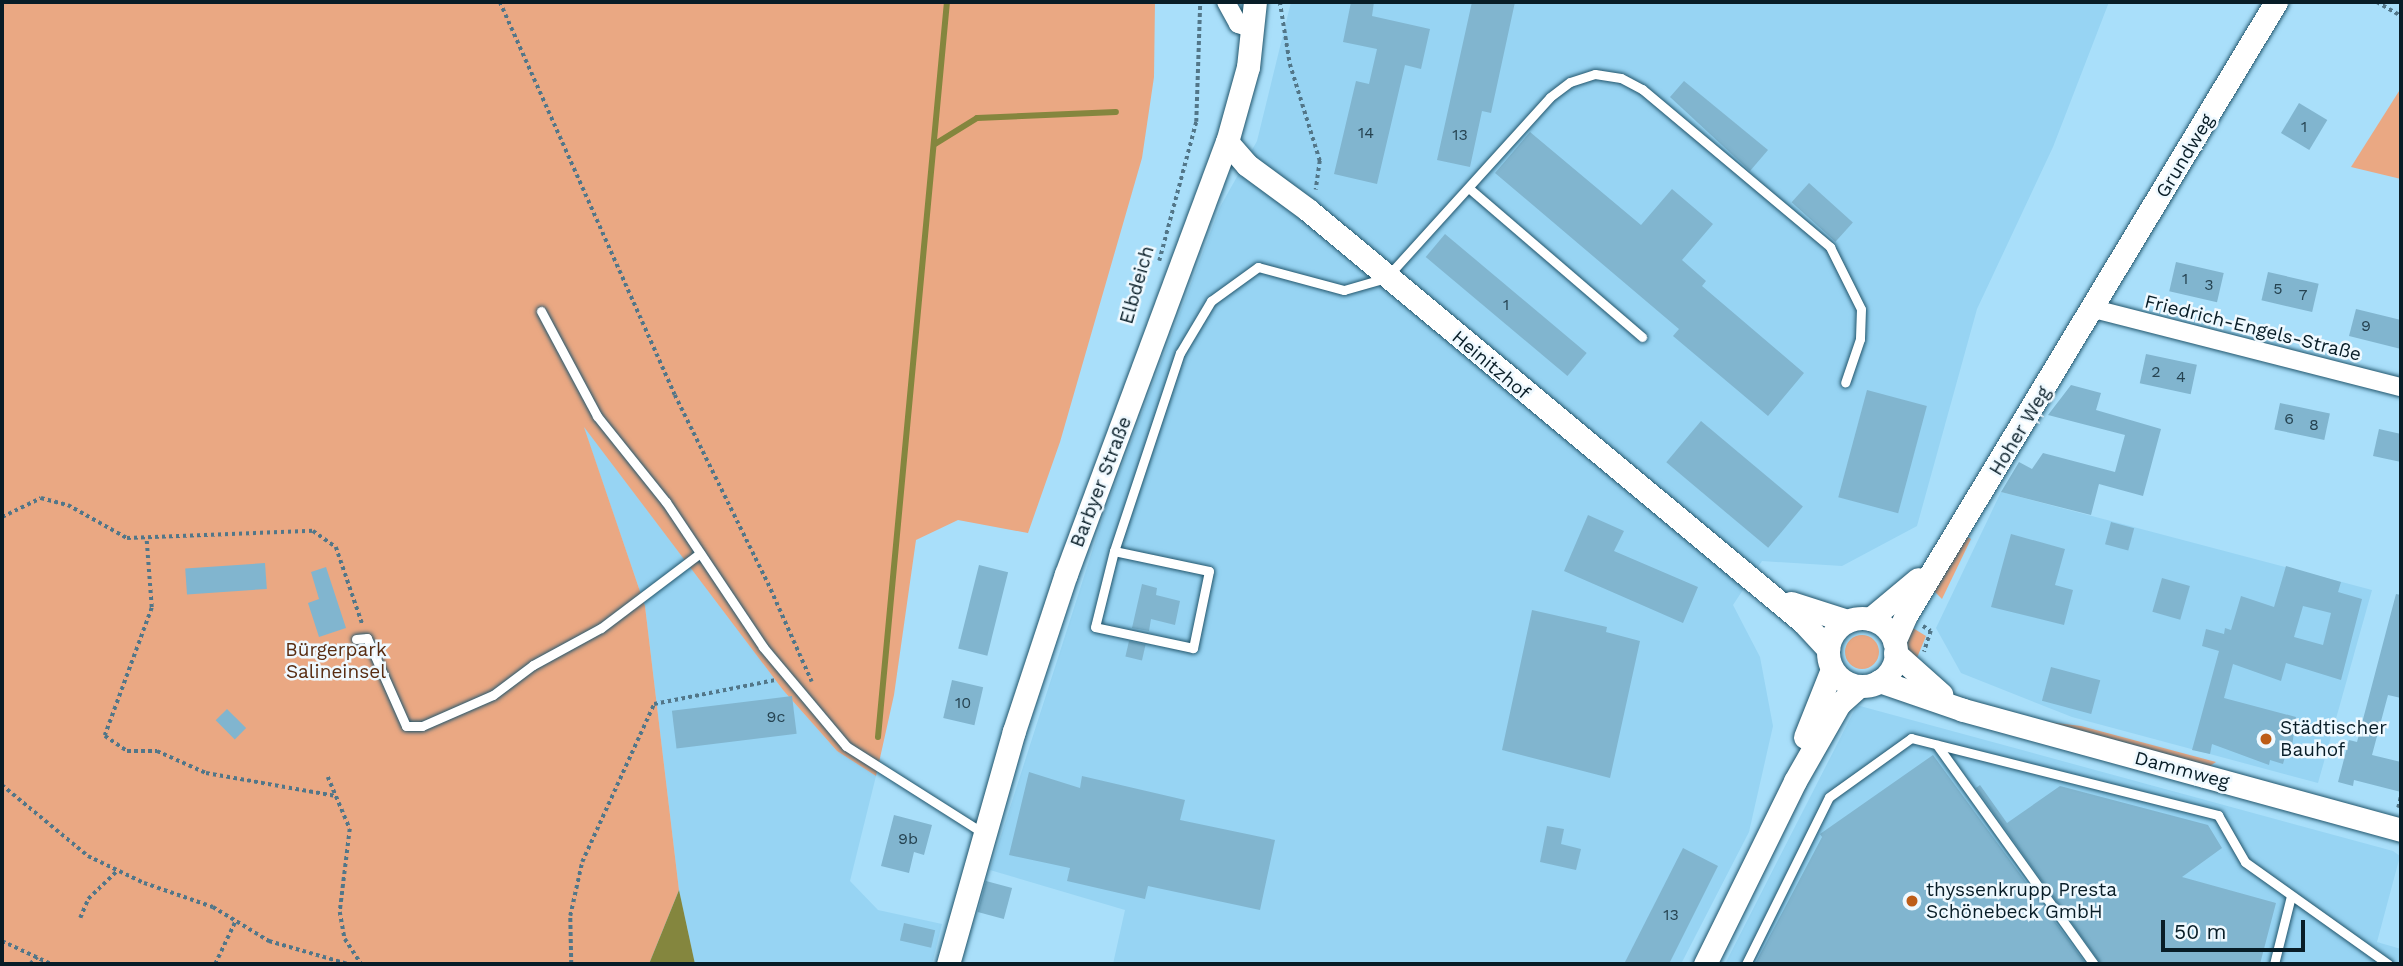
<!DOCTYPE html>
<meta charset="utf-8">
<style>
body{margin:0}
#map{position:relative;width:2403px;height:966px;overflow:hidden;background:#a9dffa;font-family:"Work Sans",sans-serif}
div>[style]{position:absolute}
[style*='--x']{left:calc(var(--x)*1px);top:calc(var(--y)*1px);width:calc(var(--w)*1px);rotate:calc(var(--a)*1deg)}
.built>*{inset:0;background:#97d4f3}
.green>*{inset:0;background:#eaa883}
.round{border-radius:50%}
.water>*{inset:0;background:#84863e}
.stream>*{height:6px;margin:-3px;padding:0 3px;transform-origin:3px;border-radius:3px;background:#84863e}
.building>*{inset:0;background:#81b5cf;transform-origin:0 0}
.path>*{height:3.5px;margin-top:-1.75px;transform-origin:0;background:repeating-linear-gradient(90deg,#527688 0 3.5px,transparent 0 7px)}
.roads{filter:drop-shadow(0 0 2px #21556c) drop-shadow(0 0 2px #21556c)}
.service>*{height:9px;margin:-4.5px;padding:0 4.5px;transform-origin:4.5px;border-radius:4.5px;background:#fff}
.minor>*{height:18px;margin:-9px;padding:0 9px;transform-origin:9px;border-radius:9px;background:#fff}
.tertiary>*{height:23px;margin:-11.5px;padding:0 11.5px;transform-origin:11.5px;border-radius:11.5px;background:#fff}
.tertiary>.ring{margin:-11.5px;padding:0;box-sizing:content-box;background:none;border:23px solid #fff;border-radius:50%}
.dots>*{width:19px;height:19px;translate:-50% -50%;box-sizing:border-box;border:4px solid #eff9ff;border-radius:50%}
span{translate:-50% -50%;white-space:nowrap;text-align:center;line-height:1.15;-webkit-text-stroke:5px #eff9ff;paint-order:stroke}
.number-label{font-size:16px;color:#264351}
.number-label span{-webkit-text-stroke-width:0}
.street-label{font-size:19px;color:#081d27}
.park-label{font-size:19px;color:#582c11}
.poi-label{font-size:19px;color:#081d27}
.left{translate:0 -50%;text-align:left}
.frame{position:absolute;inset:0;border:4px solid #081d27;pointer-events:none}
.scale{position:absolute;left:2161px;top:920px;width:144px;height:32px;box-sizing:border-box;border:4px solid #081d27;border-top:0;padding-left:9px;font-size:21px;line-height:24px;white-space:nowrap;color:#081d27;-webkit-text-stroke:5px #eff9ff;paint-order:stroke}
</style>
<div id="map">
<div class="built">
<i style="clip-path:polygon(1291px 2px,2109px 2px,2053px 147px,1977px 309px,1917px 526px,1842px 566px,1762px 561px,1733px 605px,1760px 657px,1773px 726px,1749px 832px,1681px 964px,1113px 964px,1125px 910px,990px 870px,1105px 511px,1220px 207px,1257px 141px)"></i>
<i style="clip-path:polygon(583px 425px,783px 690px,837px 751px,876px 776px,850px 881px,878px 910px,942px 924px,932px 964px,695px 964px,679px 890px,645px 606px)"></i>
<i style="clip-path:polygon(2001px 492px,2372px 590px,2318px 783px,2072px 717px,1961px 673px,1936px 628px)"></i>
<i style="clip-path:polygon(1860px 706px,2393px 851px,2400px 856px,2377px 942px,2401px 949px,2401px 964px,1725px 964px,1856px 707px)"></i>
</div>
<div class="green">
<i style="clip-path:polygon(2px 2px,1155px 2px,1154px 77px,1142px 158px,1060px 442px,1028px 533px,958px 520px,916px 540px,894px 695px,876px 776px,837px 751px,783px 690px,584px 427px,645px 606px,679px 890px,649px 964px,2px 964px)"></i>
<i style="clip-path:polygon(2401px 88px,2401px 179px,2351px 167px)"></i>
<i style="clip-path:polygon(1968px 537px,1971px 539px,1942px 599px,1932px 589px)"></i>
<i style="clip-path:polygon(1908px 625px,1926px 636px,1914px 665px,1906px 649px)"></i>
<i class="round" style="left:1845px;top:635px;width:34px;height:34px"></i>
<i style="clip-path:polygon(2048px 722px,2081px 726px,2216px 762px,2207px 768px)"></i>
</div>
<div class="water">
<i style="clip-path:polygon(679px 890px,695px 964px,649px 964px)"></i>
</div>
<div class="stream">
<i style="--x:935;--y:144;--w:49;--a:-31.8"></i>
<i style="--x:977;--y:118;--w:139;--a:-2.5"></i>
<i style="--x:878;--y:737;--w:738;--a:-84.64"></i>
</div>
<div class="building">
<i style="clip-path:polygon(1351px 2px,1374px 2px,1372px 16px,1430px 29px,1421px 69px,1405px 65px,1377px 184px,1334px 174px,1356px 81px,1369px 84px,1377px 49px,1343px 42px)"></i>
<i style="clip-path:polygon(1472px 2px,1515px 2px,1491px 113px,1482px 111px,1470px 167px,1437px 160px)"></i>
<i style="clip-path:polygon(1684px 81px,1768px 150px,1750px 171px,1670px 97px)"></i>
<i style="left:2299px;top:103px;width:33px;height:35px;rotate:31deg"></i>
<i style="clip-path:polygon(1530px 132px,1641px 225px,1672px 189px,1713px 224px,1682px 260px,1706px 281px,1702px 286px,1804px 373px,1768px 416px,1673px 336px,1679px 329px,1495px 173px)"></i>
<i style="left:1809px;top:183px;width:59px;height:26px;rotate:42deg"></i>
<i style="left:1445px;top:234px;width:185px;height:30px;rotate:40deg"></i>
<i style="left:2176px;top:262px;width:49px;height:30px;rotate:13deg"></i>
<i style="left:2268px;top:272px;width:52px;height:29px;rotate:13deg"></i>
<i style="clip-path:polygon(2356px 309px,2401px 320px,2401px 349px,2349px 336px)"></i>
<i style="left:2146px;top:354px;width:52px;height:30px;rotate:12deg"></i>
<i style="clip-path:polygon(2071px 385px,2101px 393px,2096px 410px,2161px 429px,2143px 496px,2099px 484px,2091px 515px,2001px 492px,2019px 462px,2032px 469px,2043px 453px,2115px 472px,2125px 435px,2048px 415px)"></i>
<i style="left:1867px;top:390px;width:62px;height:111px;rotate:15deg"></i>
<i style="left:2280px;top:403px;width:51px;height:27px;rotate:12deg"></i>
<i style="left:1701px;top:421px;width:133px;height:54px;rotate:40deg"></i>
<i style="clip-path:polygon(2379px 429px,2401px 434px,2401px 462px,2373px 456px)"></i>
<i style="clip-path:polygon(1588px 515px,1624px 531px,1614px 551px,1698px 587px,1683px 623px,1564px 571px)"></i>
<i style="left:2111px;top:522px;width:24px;height:23px;rotate:15deg"></i>
<i style="clip-path:polygon(2011px 534px,2065px 549px,2055px 585px,2073px 590px,2064px 625px,1991px 607px)"></i>
<i style="left:265px;top:563px;width:26px;height:80px;rotate:86deg"></i>
<i style="left:979px;top:565px;width:30px;height:86px;rotate:14deg"></i>
<i style="clip-path:polygon(evenodd,2286px 566px,2341px 582px,2338px 592px,2362px 599px,2341px 680px,2286px 663px,2281px 681px,2233px 664px,2224px 698px,2296px 717px,2292px 747px,2288px 746px,2283px 764px,2270px 760px,2269px 765px,2212px 744px,2210px 754px,2192px 750px,2219px 651px,2202px 646px,2206px 629px,2224px 634px,2225px 628px,2231px 630px,2241px 596px,2274px 607px,2286px 566px,2303px 606px,2331px 613px,2323px 645px,2294px 637px,2303px 606px)"></i>
<i style="clip-path:polygon(326px 567px,346px 628px,319px 637px,308px 603px,319px 599px,311px 572px)"></i>
<i style="left:2162px;top:578px;width:29px;height:35px;rotate:16deg"></i>
<i style="clip-path:polygon(1142px 584px,1157px 588px,1156px 595px,1180px 601px,1175px 625px,1151px 619px,1149px 631px,1132px 628px)"></i>
<i style="clip-path:polygon(2396px 594px,2401px 595px,2401px 698px,2388px 695px,2372px 755px,2401px 762px,2401px 792px,2354px 780px,2353px 786px,2338px 782px,2349px 740px,2357px 742px)"></i>
<i style="clip-path:polygon(1532px 610px,1607px 627px,1606px 632px,1640px 641px,1610px 778px,1502px 750px)"></i>
<i style="left:1129px;top:641px;width:17px;height:16px;rotate:13deg"></i>
<i style="left:2051px;top:667px;width:51px;height:35px;rotate:15deg"></i>
<i style="left:952px;top:680px;width:32px;height:39px;rotate:13deg"></i>
<i style="left:792px;top:696px;width:38px;height:121px;rotate:83deg"></i>
<i style="left:227px;top:709px;width:27px;height:16px;rotate:45deg"></i>
<i style="clip-path:polygon(1933px 755px,2086px 964px,1755px 964px,1822px 837px,1820px 834px)"></i>
<i style="clip-path:polygon(1029px 772px,1080px 788px,1082px 776px,1185px 800px,1180px 820px,1275px 840px,1260px 910px,1148px 886px,1145px 899px,1067px 881px,1070px 868px,1009px 855px)"></i>
<i style="clip-path:polygon(1980px 785px,2007px 823px,2060px 786px,2208px 825px,2222px 848px,2182px 877px,2276px 903px,2260px 964px,2101px 964px,1976px 788px)"></i>
<i style="clip-path:polygon(894px 815px,932px 825px,924px 855px,914px 852px,909px 873px,881px 866px)"></i>
<i style="clip-path:polygon(1547px 826px,1564px 829px,1561px 844px,1581px 849px,1576px 870px,1540px 862px)"></i>
<i style="clip-path:polygon(1683px 848px,1718px 866px,1669px 964px,1624px 964px)"></i>
<i style="left:986px;top:881px;width:27px;height:32px;rotate:15deg"></i>
<i style="left:904px;top:923px;width:32px;height:18px;rotate:13deg"></i>
</div>
<div class="path">
<i style="--x:500;--y:2;--w:430;--a:66"></i>
<i style="--x:675;--y:395;--w:210;--a:63.7"></i>
<i style="--x:768;--y:583;--w:108;--a:66"></i>
<i style="--x:1280;--y:2;--w:63;--a:80.8"></i>
<i style="--x:1290;--y:64;--w:102;--a:72.8"></i>
<i style="--x:1320;--y:161;--w:29;--a:98"></i>
<i style="--x:2377;--y:2;--w:28;--a:30"></i>
<i style="--x:1159;--y:261;--w:144;--a:-75.1"></i>
<i style="--x:1196;--y:122;--w:120;--a:-88.1"></i>
<i style="--x:2;--y:517;--w:43;--a:-26"></i>
<i style="--x:41;--y:498;--w:28;--a:15"></i>
<i style="--x:68;--y:505;--w:68;--a:29.2"></i>
<i style="--x:127;--y:538;--w:186;--a:-2.2"></i>
<i style="--x:313;--y:531;--w:28;--a:35"></i>
<i style="--x:336;--y:547;--w:83;--a:71.1"></i>
<i style="--x:147;--y:541;--w:67;--a:85.7"></i>
<i style="--x:152;--y:608;--w:136;--a:110.2"></i>
<i style="--x:105;--y:736;--w:27;--a:34"></i>
<i style="--x:127;--y:751;--w:30;--a:0"></i>
<i style="--x:157;--y:751;--w:54;--a:24.2"></i>
<i style="--x:206;--y:773;--w:132;--a:10"></i>
<i style="--x:1923;--y:626;--w:9;--a:32"></i>
<i style="--x:1931;--y:631;--w:22;--a:108"></i>
<i style="--x:328;--y:777;--w:56;--a:67.1"></i>
<i style="--x:350;--y:829;--w:84;--a:96.9"></i>
<i style="--x:340;--y:912;--w:27;--a:80"></i>
<i style="--x:345;--y:939;--w:30;--a:57"></i>
<i style="--x:2;--y:785;--w:112;--a:39.5"></i>
<i style="--x:88;--y:856;--w:62;--a:25.7"></i>
<i style="--x:144;--y:883;--w:73;--a:19.2"></i>
<i style="--x:213;--y:907;--w:66;--a:31.3"></i>
<i style="--x:269;--y:941;--w:82;--a:16.2"></i>
<i style="--x:2398;--y:808;--w:13;--a:-77"></i>
<i style="--x:80;--y:918;--w:21;--a:-67"></i>
<i style="--x:88;--y:899;--w:40;--a:-44"></i>
<i style="--x:2;--y:941;--w:54;--a:25.1"></i>
<i style="--x:30;--y:964;--w:10;--a:-45"></i>
<i style="--x:215;--y:964;--w:47;--a:-64.5"></i>
<i style="--x:571;--y:964;--w:48;--a:-91.2"></i>
<i style="--x:570;--y:916;--w:55;--a:-77.5"></i>
<i style="--x:582;--y:862;--w:174;--a:-65.5"></i>
<i style="--x:654;--y:704;--w:123;--a:-11.2"></i>
</div>
<div class="roads">
<div class="service">
<i style="--x:1470;--y:189;--w:227;--a:40.7"></i>
<i style="--x:541;--y:311;--w:119;--a:61.9"></i>
<i style="--x:597;--y:416;--w:110;--a:51.3"></i>
<i style="--x:666;--y:502;--w:174;--a:56.2"></i>
<i style="--x:763;--y:647;--w:129;--a:50"></i>
<i style="--x:846;--y:746;--w:162;--a:32.4"></i>
<i style="--x:1114;--y:551;--w:97;--a:11.9"></i>
<i style="--x:1209;--y:571;--w:79;--a:101.7"></i>
<i style="--x:1193;--y:648;--w:100;--a:-167.9"></i>
<i style="--x:1095;--y:627;--w:78;--a:-76"></i>
<i style="--x:1114;--y:551;--w:209;--a:-71.6"></i>
<i style="--x:1180;--y:353;--w:61;--a:-59.2"></i>
<i style="--x:1211;--y:301;--w:58;--a:-35.9"></i>
<i style="--x:1258;--y:267;--w:89;--a:15"></i>
<i style="--x:1344;--y:290;--w:44;--a:-15.9"></i>
<i style="--x:1386;--y:278;--w:244;--a:-47.8"></i>
<i style="--x:1550;--y:97;--w:25;--a:-37"></i>
<i style="--x:1570;--y:82;--w:26;--a:-18"></i>
<i style="--x:1595;--y:74;--w:26;--a:9"></i>
<i style="--x:1621;--y:78;--w:24;--a:28"></i>
<i style="--x:1642;--y:89;--w:246;--a:40"></i>
<i style="--x:1830;--y:247;--w:69;--a:63.4"></i>
<i style="--x:1861;--y:309;--w:30;--a:92"></i>
<i style="--x:1860;--y:339;--w:46;--a:108.8"></i>
<i style="--x:356;--y:639;--w:11;--a:-5"></i>
<i style="--x:367;--y:638;--w:96;--a:66.1"></i>
<i style="--x:406;--y:726;--w:16;--a:0"></i>
<i style="--x:422;--y:726;--w:77;--a:-23.6"></i>
<i style="--x:493;--y:695;--w:50;--a:-36.9"></i>
<i style="--x:533;--y:665;--w:77;--a:-28.6"></i>
<i style="--x:601;--y:628;--w:124;--a:-37.1"></i>
<i style="--x:1937;--y:745;--w:269;--a:54.4"></i>
<i style="--x:1746;--y:964;--w:186;--a:-63.6"></i>
<i style="--x:1829;--y:797;--w:101;--a:-35.7"></i>
<i style="--x:1911;--y:738;--w:317;--a:14.1"></i>
<i style="--x:2218;--y:815;--w:54;--a:60.1"></i>
<i style="--x:2245;--y:862;--w:176;--a:35.5"></i>
<i style="--x:2274;--y:964;--w:70;--a:-76"></i>
</div>
<div class="minor">
<i style="--x:1226;--y:2;--w:25;--a:61"></i>
<i style="--x:1238;--y:24;--w:16;--a:18"></i>
<i style="--x:2094;--y:309;--w:317;--a:14.3"></i>
</div>
<div class="tertiary">
<i style="--x:1227;--y:142;--w:30;--a:49"></i>
<i style="--x:1247;--y:165;--w:76;--a:36.4"></i>
<i style="--x:1308;--y:210;--w:644;--a:39.77"></i>
<i style="--x:1803;--y:622;--w:37;--a:47"></i>
<i style="--x:1791;--y:603;--w:59;--a:17.8"></i>
<i class="ring" style="left:1828px;top:618px;width:45px;height:45px"></i>
<i style="--x:1870;--y:619;--w:62;--a:-39.8"></i>
<i style="--x:1894;--y:642;--w:30;--a:-66"></i>
<i style="--x:1906;--y:615;--w:716;--a:-58.89"></i>
<i style="--x:1895;--y:653;--w:62;--a:41.7"></i>
<i style="--x:1879;--y:681;--w:89;--a:19"></i>
<i style="--x:1963;--y:710;--w:454;--a:15.3"></i>
<i style="--x:1805;--y:737;--w:73;--a:-68.3"></i>
<i style="--x:948;--y:964;--w:242;--a:-74.2"></i>
<i style="--x:1014;--y:731;--w:165;--a:-71.7"></i>
<i style="--x:1066;--y:574;--w:461;--a:-69.6"></i>
<i style="--x:1227;--y:142;--w:78;--a:-74.4"></i>
<i style="--x:1248;--y:67;--w:65;--a:-83.9"></i>
<i style="--x:1705;--y:964;--w:204;--a:-63.8"></i>
<i style="--x:1795;--y:781;--w:89;--a:-60.3"></i>
<i style="--x:1839;--y:704;--w:27;--a:-42"></i>
</div>
</div>
<div class="dots">
<i style="left:2266px;top:739px;background:#bd5d18"></i>
<i style="left:1912px;top:901px;background:#bd5d18"></i>
</div>
<div class="number-label">
<span style="left:2304px;top:127px">1</span>
<span style="left:1366px;top:133px">14</span>
<span style="left:1460px;top:135px">13</span>
<span style="left:2185px;top:279px">1</span>
<span style="left:2209px;top:285px">3</span>
<span style="left:2278px;top:289px">5</span>
<span style="left:2303px;top:295px">7</span>
<span style="left:1506px;top:305px">1</span>
<span style="left:2366px;top:326px">9</span>
<span style="left:2156px;top:372px">2</span>
<span style="left:2181px;top:377px">4</span>
<span style="left:2289px;top:419px">6</span>
<span style="left:2314px;top:425px">8</span>
<span style="left:963px;top:703px">10</span>
<span style="left:776px;top:717px">9c</span>
<span style="left:908px;top:839px">9b</span>
<span style="left:1671px;top:915px">13</span>
</div>
<div class="street-label">
<span style="left:2185px;top:156px;rotate:-59deg">Grundweg</span>
<span style="left:1137px;top:285px;rotate:-74deg">Elbdeich</span>
<span style="left:2253px;top:328px;rotate:14deg">Friedrich-Engels-Straße</span>
<span style="left:1491px;top:365px;rotate:40deg">Heinitzhof</span>
<span style="left:2020px;top:431px;rotate:-59deg">Hoher Weg</span>
<span style="left:1101px;top:482px;rotate:-69deg">Barbyer Straße</span>
<span style="left:2182px;top:770px;rotate:15deg">Dammweg</span>
</div>
<div class="park-label">
<span style="left:336px;top:661px">Bürgerpark<br>Salineinsel</span>
</div>
<div class="poi-label">
<span class="left" style="left:2280px;top:739px">Städtischer<br>Bauhof</span>
<span class="left" style="left:1926px;top:901px">thyssenkrupp Presta<br>Schönebeck GmbH</span>
</div>
<div class="frame"></div>
<div class="scale">50 m</div>
</div>
